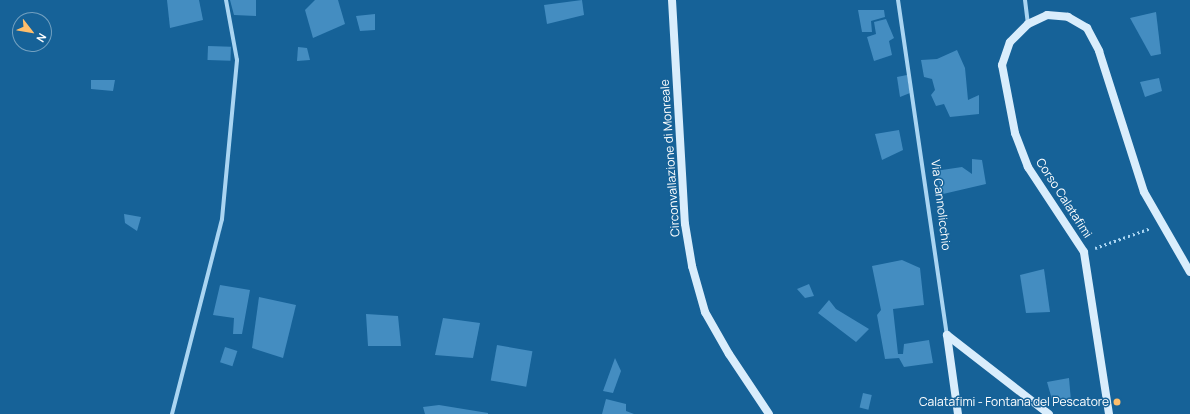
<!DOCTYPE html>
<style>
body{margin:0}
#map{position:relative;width:1190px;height:414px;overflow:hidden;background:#166298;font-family:Manrope,sans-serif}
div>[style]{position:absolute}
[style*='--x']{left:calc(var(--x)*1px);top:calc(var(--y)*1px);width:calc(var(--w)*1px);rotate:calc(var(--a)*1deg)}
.building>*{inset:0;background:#448dc1;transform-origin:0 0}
.path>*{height:2.5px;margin-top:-1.25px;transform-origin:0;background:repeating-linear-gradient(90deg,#aad5f2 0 2px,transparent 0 5px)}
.street>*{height:4px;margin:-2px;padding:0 2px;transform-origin:2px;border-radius:2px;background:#aad5f2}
.secondary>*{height:8px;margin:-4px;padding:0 4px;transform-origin:4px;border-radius:4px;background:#d9edfc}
.dots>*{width:11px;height:11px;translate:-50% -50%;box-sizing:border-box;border:2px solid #166298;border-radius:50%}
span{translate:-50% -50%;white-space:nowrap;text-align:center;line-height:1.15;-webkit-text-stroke:3px #166298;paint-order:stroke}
.street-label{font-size:12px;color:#fff}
.poi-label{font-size:12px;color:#fff}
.right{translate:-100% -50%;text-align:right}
.north{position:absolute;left:12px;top:12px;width:40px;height:40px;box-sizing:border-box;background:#166298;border:1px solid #73a1c1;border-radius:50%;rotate:121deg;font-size:11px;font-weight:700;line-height:16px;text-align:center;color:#fff}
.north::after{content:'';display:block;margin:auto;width:14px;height:18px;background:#ffbe6b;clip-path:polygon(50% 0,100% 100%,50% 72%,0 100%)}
</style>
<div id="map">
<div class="building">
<i style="clip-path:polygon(167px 0,199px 0,203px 20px,170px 28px)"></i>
<i style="clip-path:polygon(230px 0,256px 0,256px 16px,234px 15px)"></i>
<i style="clip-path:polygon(315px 0,338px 0,345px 24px,313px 38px,305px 10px)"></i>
<i style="clip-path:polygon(582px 0,584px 15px,547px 24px,544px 5px)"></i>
<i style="clip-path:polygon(858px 10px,884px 10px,885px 17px,871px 21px,872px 32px,862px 32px)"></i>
<i style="clip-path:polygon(1156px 12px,1161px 54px,1151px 56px,1130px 18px)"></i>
<i style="clip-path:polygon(375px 14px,375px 30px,360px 31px,356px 16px)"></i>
<i style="clip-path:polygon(886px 19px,894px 38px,889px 41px,892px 55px,874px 61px,867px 37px,876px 34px,874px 22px)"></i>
<i style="left:208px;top:46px;width:23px;height:14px;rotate:2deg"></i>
<i style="clip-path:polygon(298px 47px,307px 48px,310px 60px,297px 61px)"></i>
<i style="clip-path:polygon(957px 50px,965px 68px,968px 100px,979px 95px,979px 114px,950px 117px,944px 104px,936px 106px,931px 95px,935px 90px,932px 79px,924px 77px,921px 60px,937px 59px)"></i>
<i style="clip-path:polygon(907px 75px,910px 93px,900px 97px,897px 77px)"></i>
<i style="clip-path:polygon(1159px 78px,1162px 91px,1145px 97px,1140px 82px)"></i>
<i style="clip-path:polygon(91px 80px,115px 80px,113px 91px,91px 89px)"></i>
<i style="clip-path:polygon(899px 130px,903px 150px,882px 160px,875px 134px)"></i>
<i style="clip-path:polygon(972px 159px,982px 160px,986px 184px,943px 194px,935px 171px,962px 167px,972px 174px)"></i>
<i style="clip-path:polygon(124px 214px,141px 217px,137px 231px,125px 223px)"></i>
<i style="clip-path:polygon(902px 260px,920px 268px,924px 305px,893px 309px,898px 354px,903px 354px,904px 344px,929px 340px,933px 363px,904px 367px,899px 358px,885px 359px,877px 315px,881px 310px,872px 266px)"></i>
<i style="clip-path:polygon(1044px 269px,1050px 312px,1026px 313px,1020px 275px)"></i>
<i style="clip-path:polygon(809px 284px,814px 296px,805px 298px,797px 289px)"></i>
<i style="clip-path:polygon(220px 285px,250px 290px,242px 334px,233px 334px,234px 318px,213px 315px)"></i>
<i style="clip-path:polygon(259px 297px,296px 305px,283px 358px,252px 348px)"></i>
<i style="clip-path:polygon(829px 300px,836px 309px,869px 329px,856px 342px,818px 313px)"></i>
<i style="clip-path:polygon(366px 314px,398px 316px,401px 346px,368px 346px)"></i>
<i style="clip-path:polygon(443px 318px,480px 323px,473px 358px,435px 355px)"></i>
<i style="left:497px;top:345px;width:36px;height:36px;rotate:10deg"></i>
<i style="left:225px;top:347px;width:13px;height:16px;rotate:18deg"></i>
<i style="clip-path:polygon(615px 358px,621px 371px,613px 393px,603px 391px)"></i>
<i style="clip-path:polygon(1069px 378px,1071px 401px,1053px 403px,1047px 382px)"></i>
<i style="left:863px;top:393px;width:9px;height:15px;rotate:13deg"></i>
<i style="clip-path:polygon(606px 399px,626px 404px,626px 411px,634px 414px,602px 414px)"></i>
<i style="clip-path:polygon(439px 405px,488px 413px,488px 414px,425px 414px,423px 407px)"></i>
</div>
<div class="path">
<i style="--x:1095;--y:248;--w:59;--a:-19.7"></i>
</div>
<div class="street">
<i style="--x:898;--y:0;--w:339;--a:81.7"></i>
<i style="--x:1025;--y:0;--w:24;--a:83"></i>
<i style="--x:172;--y:414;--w:201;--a:-75.6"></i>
<i style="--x:222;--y:219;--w:160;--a:-84.6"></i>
<i style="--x:237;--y:60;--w:61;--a:-100.4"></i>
</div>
<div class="secondary">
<i style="--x:672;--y:0;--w:224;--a:86.7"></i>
<i style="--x:685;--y:224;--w:43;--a:80.5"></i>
<i style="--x:692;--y:266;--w:48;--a:74.2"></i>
<i style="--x:705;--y:312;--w:48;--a:60.3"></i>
<i style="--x:729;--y:354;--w:72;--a:56.3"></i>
<i style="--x:947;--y:335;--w:129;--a:37.8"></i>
<i style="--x:947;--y:335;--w:80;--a:82.1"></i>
<i style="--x:1109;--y:414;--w:164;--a:-98.8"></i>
<i style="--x:1084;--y:252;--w:102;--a:-123.4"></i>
<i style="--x:1028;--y:167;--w:36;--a:-111"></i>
<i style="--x:1015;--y:133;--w:69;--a:-100.8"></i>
<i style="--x:1002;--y:65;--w:24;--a:-71"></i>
<i style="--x:1010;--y:42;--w:25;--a:-45"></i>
<i style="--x:1028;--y:24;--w:21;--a:-25"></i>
<i style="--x:1047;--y:15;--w:21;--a:5"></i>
<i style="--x:1068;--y:17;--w:22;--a:30"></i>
<i style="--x:1087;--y:28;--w:26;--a:62"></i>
<i style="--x:1099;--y:51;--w:148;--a:72.3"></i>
<i style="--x:1144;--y:192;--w:92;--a:60.1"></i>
</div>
<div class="dots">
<i style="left:1117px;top:402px;background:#ffbe6b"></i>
</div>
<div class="street-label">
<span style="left:670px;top:158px;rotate:-94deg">Circonvallazione di Monreale</span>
<span style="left:1064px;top:198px;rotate:57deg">Corso Calatafimi</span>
<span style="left:941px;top:205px;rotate:83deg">Via Cannolicchio</span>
</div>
<div class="poi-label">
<span class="right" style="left:1109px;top:402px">Calatafimi - Fontana del Pescatore</span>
</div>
<div class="north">N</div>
</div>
